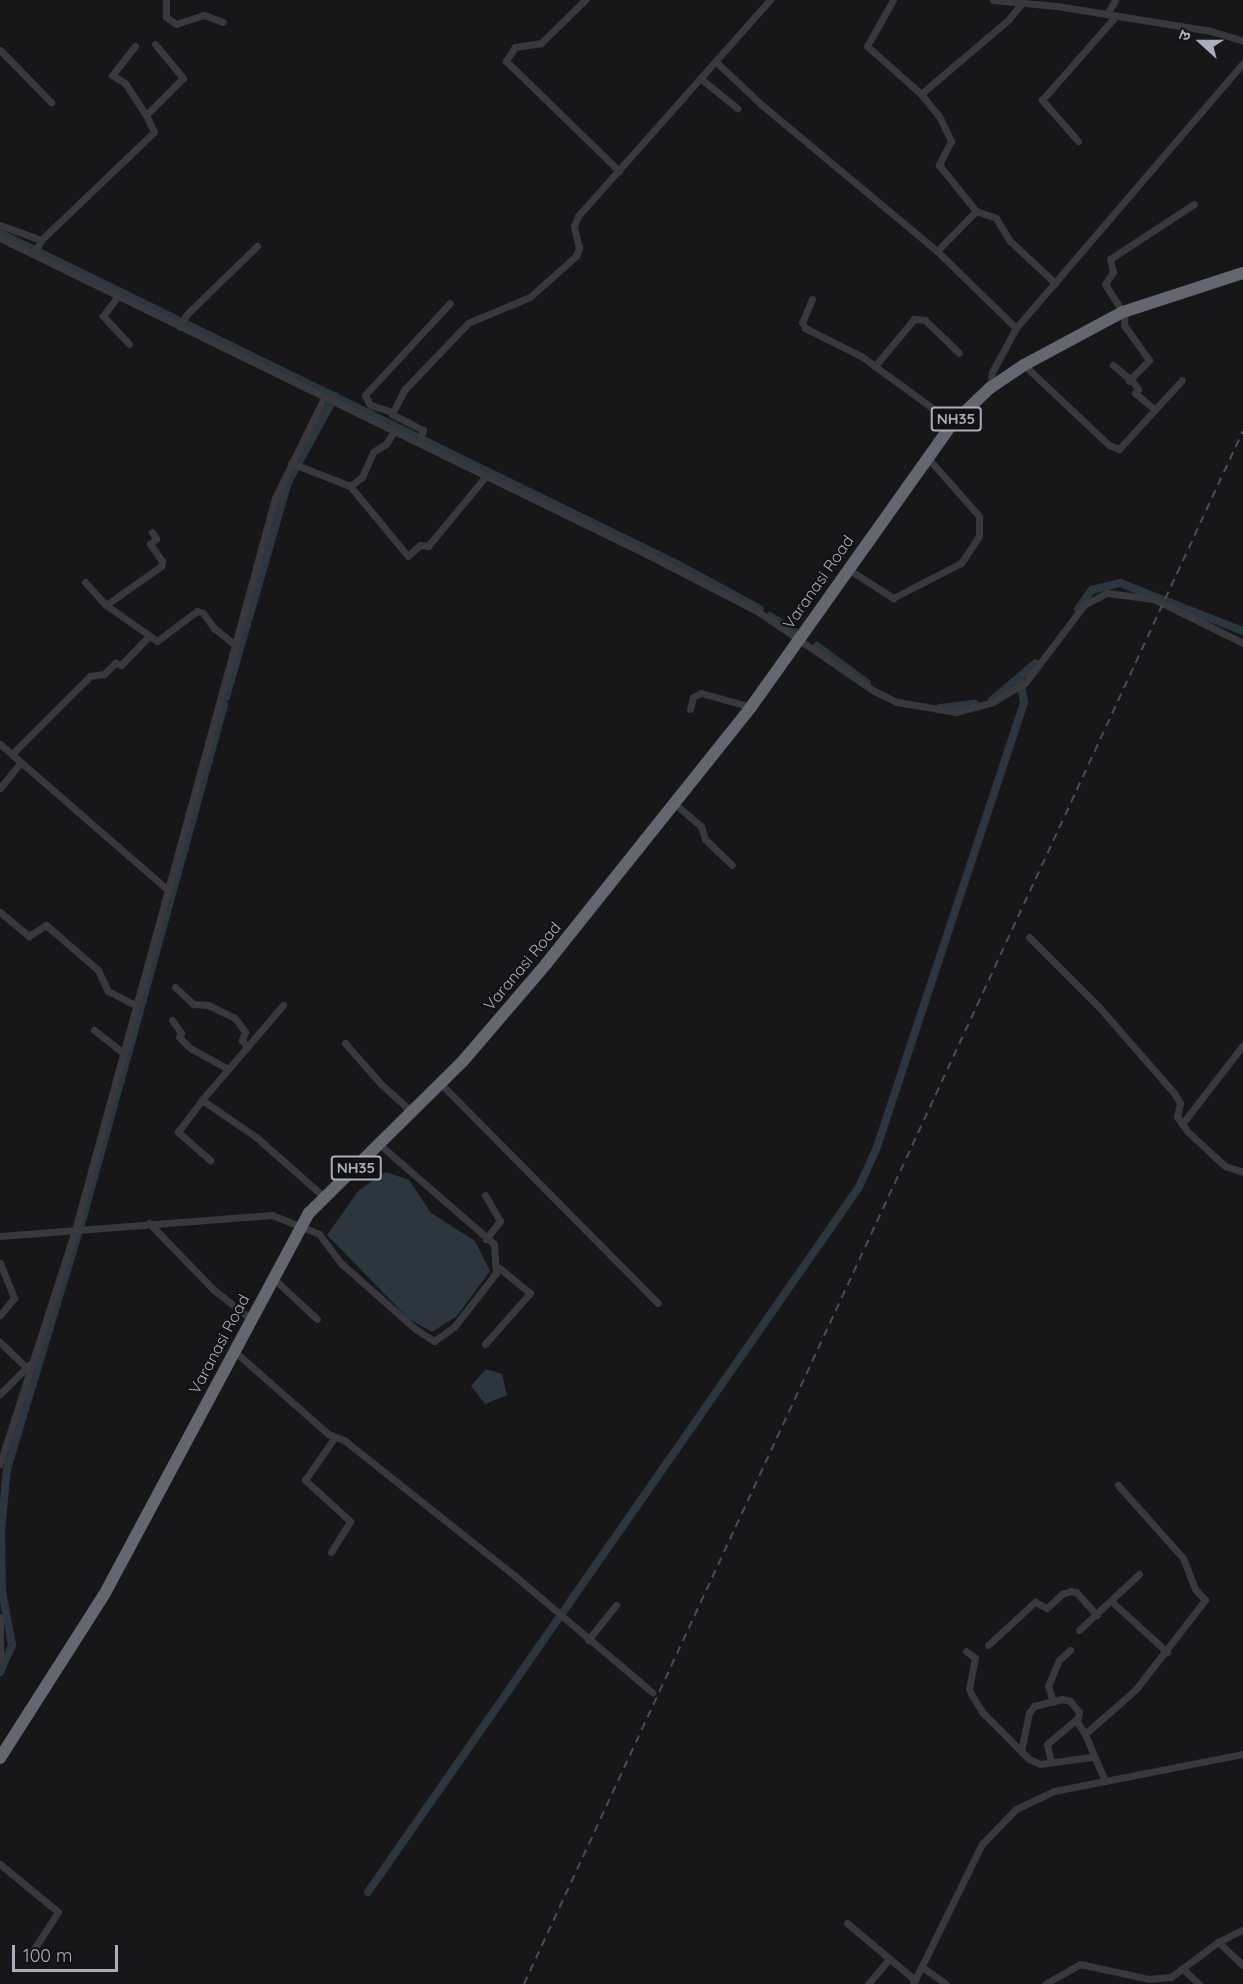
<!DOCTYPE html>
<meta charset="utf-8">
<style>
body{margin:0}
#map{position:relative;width:1243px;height:1984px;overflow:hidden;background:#17171a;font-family:Quicksand,"Noto Sans Devanagari",sans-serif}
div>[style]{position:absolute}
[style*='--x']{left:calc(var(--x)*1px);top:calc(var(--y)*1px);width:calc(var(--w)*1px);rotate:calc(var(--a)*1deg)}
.water>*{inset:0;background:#2c363e}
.canal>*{height:8px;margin:-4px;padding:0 4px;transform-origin:4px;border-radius:4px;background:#2c363e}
.street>*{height:7px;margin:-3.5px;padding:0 3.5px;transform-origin:3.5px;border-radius:3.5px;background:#38393f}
.highway>*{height:12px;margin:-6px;padding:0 6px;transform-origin:6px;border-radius:6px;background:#646770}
.rail>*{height:2px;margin-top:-1px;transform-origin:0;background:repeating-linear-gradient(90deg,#4b4d54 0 8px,transparent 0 14px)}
span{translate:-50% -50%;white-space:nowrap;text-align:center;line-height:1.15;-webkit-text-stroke:4.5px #121215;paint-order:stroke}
.shield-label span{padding:2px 4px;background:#121215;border:2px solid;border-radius:4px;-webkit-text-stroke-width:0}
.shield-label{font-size:15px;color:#a9aeba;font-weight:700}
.street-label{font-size:16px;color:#a9aeba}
.north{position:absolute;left:1171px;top:12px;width:60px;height:60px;-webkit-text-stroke:4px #121215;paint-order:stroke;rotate:291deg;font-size:16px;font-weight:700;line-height:24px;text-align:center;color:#a9aeba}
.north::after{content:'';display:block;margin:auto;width:21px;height:27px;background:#a9aeba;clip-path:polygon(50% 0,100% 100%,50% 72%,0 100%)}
.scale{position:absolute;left:12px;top:1945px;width:106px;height:27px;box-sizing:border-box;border:3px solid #a9aeba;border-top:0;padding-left:8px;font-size:18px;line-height:21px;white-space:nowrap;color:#a9aeba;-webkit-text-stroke:4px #121215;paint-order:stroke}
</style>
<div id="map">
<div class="water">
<i style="clip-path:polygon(386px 1172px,409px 1180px,431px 1213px,475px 1241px,490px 1271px,457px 1316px,432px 1332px,409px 1319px,327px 1235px,359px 1190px)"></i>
<i style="clip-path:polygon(486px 1369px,502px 1374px,507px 1395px,485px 1404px,471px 1386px)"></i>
</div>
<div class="canal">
<i style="--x:0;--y:233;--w:756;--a:26.06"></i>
<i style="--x:679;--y:565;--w:92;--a:28.5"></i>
<i style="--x:1078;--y:609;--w:24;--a:-54"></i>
<i style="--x:1092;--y:590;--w:29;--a:-14"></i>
<i style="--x:1120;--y:583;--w:132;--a:21.3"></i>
<i style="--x:770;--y:616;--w:31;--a:33"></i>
<i style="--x:817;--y:646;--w:62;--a:36.5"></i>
<i style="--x:226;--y:697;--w:224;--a:-73.9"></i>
<i style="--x:288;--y:482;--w:98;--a:-61.3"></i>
<i style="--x:992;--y:700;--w:57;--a:-40.1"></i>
<i style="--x:940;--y:708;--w:35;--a:-7"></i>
<i style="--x:0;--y:1672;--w:30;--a:-66"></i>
<i style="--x:12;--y:1645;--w:55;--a:-100.5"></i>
<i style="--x:2;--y:1591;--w:60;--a:-91"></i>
<i style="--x:1;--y:1531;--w:62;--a:-84.5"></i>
<i style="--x:7;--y:1469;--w:270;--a:-73.2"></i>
<i style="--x:85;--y:1210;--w:524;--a:-74.61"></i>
<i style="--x:368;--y:1892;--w:859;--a:-55.14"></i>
<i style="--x:859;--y:1187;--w:44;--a:-65.8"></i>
<i style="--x:877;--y:1147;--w:469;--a:-71.7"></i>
<i style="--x:1024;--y:702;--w:23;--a:-100"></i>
</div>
<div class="street">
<i style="--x:166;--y:0;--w:17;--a:90"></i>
<i style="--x:166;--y:17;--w:12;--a:35"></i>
<i style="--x:176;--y:24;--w:29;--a:-18"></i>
<i style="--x:204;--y:15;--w:20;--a:20"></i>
<i style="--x:585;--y:0;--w:62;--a:135.7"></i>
<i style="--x:541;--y:43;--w:26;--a:171"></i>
<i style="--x:515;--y:47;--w:17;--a:123"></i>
<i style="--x:506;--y:61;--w:158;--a:44.2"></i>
<i style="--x:893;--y:0;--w:53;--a:119.5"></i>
<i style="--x:867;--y:46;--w:72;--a:41.6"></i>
<i style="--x:921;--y:94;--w:28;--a:51"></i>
<i style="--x:939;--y:116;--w:28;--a:64"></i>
<i style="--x:951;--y:141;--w:27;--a:117"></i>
<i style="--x:939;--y:165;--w:59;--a:51.2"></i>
<i style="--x:976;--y:211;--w:56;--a:134.3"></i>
<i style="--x:993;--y:0;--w:64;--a:5.4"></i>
<i style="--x:1057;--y:6;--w:156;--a:9.2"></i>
<i style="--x:1211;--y:31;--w:34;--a:17"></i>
<i style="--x:1107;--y:14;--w:16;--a:-60"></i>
<i style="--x:135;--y:46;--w:37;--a:128"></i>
<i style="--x:112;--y:75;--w:15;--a:32"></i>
<i style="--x:125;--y:83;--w:38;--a:57"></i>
<i style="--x:0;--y:50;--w:73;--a:45.6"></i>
<i style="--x:715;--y:61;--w:66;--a:43.2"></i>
<i style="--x:763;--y:106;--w:226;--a:39.8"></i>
<i style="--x:937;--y:251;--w:110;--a:44.3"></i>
<i style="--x:700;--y:78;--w:48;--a:39"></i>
<i style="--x:921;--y:94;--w:116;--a:-40.4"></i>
<i style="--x:1009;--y:19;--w:21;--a:-51"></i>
<i style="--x:1078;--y:141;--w:55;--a:-131.3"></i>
<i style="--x:1042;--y:100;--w:111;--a:-48.7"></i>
<i style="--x:976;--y:211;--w:21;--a:19"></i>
<i style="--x:996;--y:218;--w:27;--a:59"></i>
<i style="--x:1010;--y:241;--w:62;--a:43"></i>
<i style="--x:0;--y:225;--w:44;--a:20.1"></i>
<i style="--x:0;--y:238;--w:719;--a:26.07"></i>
<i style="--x:646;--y:554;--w:125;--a:27.2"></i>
<i style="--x:757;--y:611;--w:142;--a:34.4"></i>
<i style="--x:874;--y:691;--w:25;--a:26"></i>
<i style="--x:897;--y:702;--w:60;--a:9.6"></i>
<i style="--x:956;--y:712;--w:38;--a:-15"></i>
<i style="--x:993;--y:702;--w:37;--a:-31"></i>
<i style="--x:1025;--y:683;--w:98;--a:-52.9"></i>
<i style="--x:1084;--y:605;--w:26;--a:-28"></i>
<i style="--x:1107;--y:593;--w:47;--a:7.3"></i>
<i style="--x:1154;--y:599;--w:99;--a:26.3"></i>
<i style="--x:34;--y:254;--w:16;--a:-63"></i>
<i style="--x:41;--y:240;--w:156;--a:-43.7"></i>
<i style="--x:154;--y:132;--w:19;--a:-115"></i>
<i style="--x:146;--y:115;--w:52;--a:-45"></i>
<i style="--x:183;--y:78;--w:44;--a:-129.5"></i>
<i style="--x:118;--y:296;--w:25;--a:127"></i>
<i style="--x:103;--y:316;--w:38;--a:47"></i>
<i style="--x:812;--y:299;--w:25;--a:113"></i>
<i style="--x:802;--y:322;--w:7;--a:63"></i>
<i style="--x:805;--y:328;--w:63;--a:26.6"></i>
<i style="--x:861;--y:356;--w:114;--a:36.1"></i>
<i style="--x:1125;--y:311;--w:14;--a:94"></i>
<i style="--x:1124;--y:325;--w:43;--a:54.5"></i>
<i style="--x:1149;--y:360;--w:29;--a:134"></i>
<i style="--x:1123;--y:312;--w:33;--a:-123"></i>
<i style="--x:1105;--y:284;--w:14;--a:-56"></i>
<i style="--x:1113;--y:272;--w:13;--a:-103"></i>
<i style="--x:1110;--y:259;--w:100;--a:-33.2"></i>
<i style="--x:180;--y:327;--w:13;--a:-63"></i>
<i style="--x:186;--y:315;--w:99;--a:-44.2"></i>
<i style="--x:1024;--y:365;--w:117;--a:43.3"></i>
<i style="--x:1109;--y:445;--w:11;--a:22"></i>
<i style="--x:1119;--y:449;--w:93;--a:-47.6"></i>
<i style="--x:1113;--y:365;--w:26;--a:40"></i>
<i style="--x:1133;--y:382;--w:9;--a:54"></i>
<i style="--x:1138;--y:389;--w:5;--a:127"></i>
<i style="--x:1135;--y:393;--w:25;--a:40"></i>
<i style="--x:875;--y:366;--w:61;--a:-50.3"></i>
<i style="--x:914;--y:319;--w:11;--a:5"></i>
<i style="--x:925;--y:320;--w:47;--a:44.1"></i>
<i style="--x:990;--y:388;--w:16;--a:-83"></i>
<i style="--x:992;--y:372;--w:50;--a:-61.4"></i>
<i style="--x:1016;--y:328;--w:349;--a:-49.4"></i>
<i style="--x:392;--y:412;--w:23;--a:-162"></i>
<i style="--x:370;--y:405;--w:11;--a:-117"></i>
<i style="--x:365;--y:395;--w:125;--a:-47.3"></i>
<i style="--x:419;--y:442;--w:13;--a:-72"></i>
<i style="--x:423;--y:430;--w:35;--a:-153"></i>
<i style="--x:392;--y:414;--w:28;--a:-63"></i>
<i style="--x:405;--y:389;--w:91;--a:-46.3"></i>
<i style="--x:468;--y:323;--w:67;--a:-22.8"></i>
<i style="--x:530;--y:297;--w:62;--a:-41.7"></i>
<i style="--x:576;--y:256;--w:9;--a:-69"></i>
<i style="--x:579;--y:248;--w:23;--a:-103"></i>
<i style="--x:574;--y:226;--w:11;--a:-68"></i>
<i style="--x:578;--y:216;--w:289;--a:-48.4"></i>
<i style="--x:291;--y:463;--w:63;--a:21.3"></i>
<i style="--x:350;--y:486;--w:15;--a:-37"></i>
<i style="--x:362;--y:477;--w:27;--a:-66"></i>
<i style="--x:373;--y:452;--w:15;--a:-32"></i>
<i style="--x:386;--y:444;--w:15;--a:-58"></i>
<i style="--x:350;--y:486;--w:91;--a:50.4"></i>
<i style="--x:408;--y:556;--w:16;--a:-43"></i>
<i style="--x:420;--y:545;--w:8;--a:7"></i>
<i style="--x:428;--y:546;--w:91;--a:-50.4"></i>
<i style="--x:848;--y:569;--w:54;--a:32.8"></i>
<i style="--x:893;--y:598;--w:76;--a:-27.2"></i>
<i style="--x:961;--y:563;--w:32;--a:-56"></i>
<i style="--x:979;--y:536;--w:20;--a:-90"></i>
<i style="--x:979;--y:516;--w:79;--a:-131.4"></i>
<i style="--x:85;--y:582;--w:31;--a:48"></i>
<i style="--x:106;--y:605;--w:62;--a:35.2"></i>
<i style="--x:157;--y:641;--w:50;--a:-36.9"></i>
<i style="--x:197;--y:611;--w:6;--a:18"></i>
<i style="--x:203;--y:613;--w:19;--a:54"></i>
<i style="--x:214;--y:628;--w:27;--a:39"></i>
<i style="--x:235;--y:645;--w:254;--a:105.3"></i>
<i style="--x:106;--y:605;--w:67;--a:-35.3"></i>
<i style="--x:161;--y:566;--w:5;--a:-79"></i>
<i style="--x:162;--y:561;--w:21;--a:-125"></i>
<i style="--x:150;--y:544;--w:8;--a:-40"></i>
<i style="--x:156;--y:539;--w:8;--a:-120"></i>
<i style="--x:235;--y:645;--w:152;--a:-74.8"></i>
<i style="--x:275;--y:498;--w:111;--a:-63.9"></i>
<i style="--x:690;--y:709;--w:12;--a:-76"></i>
<i style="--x:693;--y:697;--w:9;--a:-27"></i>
<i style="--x:701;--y:693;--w:52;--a:15.6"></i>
<i style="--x:0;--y:744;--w:223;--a:41"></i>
<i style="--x:168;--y:890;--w:352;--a:105.3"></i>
<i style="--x:75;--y:1230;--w:246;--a:107.8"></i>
<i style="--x:12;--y:754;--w:110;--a:-45"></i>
<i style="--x:90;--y:676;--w:14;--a:-8"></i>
<i style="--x:104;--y:674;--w:16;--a:-45"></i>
<i style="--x:115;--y:663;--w:6;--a:18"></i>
<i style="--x:121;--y:665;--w:39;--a:-46"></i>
<i style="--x:0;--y:788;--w:33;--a:-51"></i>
<i style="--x:673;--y:802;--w:37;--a:41"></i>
<i style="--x:701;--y:826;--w:14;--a:73"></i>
<i style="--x:705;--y:839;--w:37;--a:44"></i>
<i style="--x:0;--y:912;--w:38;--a:40"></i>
<i style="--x:29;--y:936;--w:20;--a:-33"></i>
<i style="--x:46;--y:925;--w:69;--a:40.9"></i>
<i style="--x:98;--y:970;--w:23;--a:65"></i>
<i style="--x:108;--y:991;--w:31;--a:27"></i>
<i style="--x:1029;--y:937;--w:99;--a:45"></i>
<i style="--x:1099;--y:1007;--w:114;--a:48.9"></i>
<i style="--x:1174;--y:1093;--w:12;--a:59"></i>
<i style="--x:1180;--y:1103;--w:14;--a:102"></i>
<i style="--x:1177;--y:1117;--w:19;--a:54"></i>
<i style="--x:1188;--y:1132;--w:50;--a:42.6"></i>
<i style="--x:1225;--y:1166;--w:19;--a:18"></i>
<i style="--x:175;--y:987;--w:25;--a:43"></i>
<i style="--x:193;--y:1004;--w:15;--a:4"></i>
<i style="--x:208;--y:1005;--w:30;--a:26"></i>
<i style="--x:235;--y:1018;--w:17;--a:54"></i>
<i style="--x:245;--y:1032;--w:9;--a:111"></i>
<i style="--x:242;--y:1040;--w:9;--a:54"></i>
<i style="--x:283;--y:1005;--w:125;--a:130.5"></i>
<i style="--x:202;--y:1100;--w:65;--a:34.4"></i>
<i style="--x:256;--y:1137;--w:91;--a:41.4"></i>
<i style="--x:172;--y:1020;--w:16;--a:55"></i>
<i style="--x:181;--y:1033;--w:4;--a:117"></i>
<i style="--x:179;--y:1037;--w:16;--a:45"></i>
<i style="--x:190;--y:1048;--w:43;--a:28.9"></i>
<i style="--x:94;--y:1030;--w:36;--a:38"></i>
<i style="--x:345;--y:1043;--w:55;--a:48.7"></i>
<i style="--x:381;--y:1084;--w:43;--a:42.2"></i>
<i style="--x:441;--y:1084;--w:308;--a:45.3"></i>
<i style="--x:202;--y:1100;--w:40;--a:127"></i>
<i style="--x:178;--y:1132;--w:43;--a:41.2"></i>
<i style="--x:1182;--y:1124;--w:100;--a:-52.3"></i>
<i style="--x:485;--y:1195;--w:30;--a:60"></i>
<i style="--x:500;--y:1221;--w:23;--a:128"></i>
<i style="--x:149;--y:1223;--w:93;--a:45.9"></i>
<i style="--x:214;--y:1290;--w:47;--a:38.1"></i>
<i style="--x:0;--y:1236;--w:273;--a:-4.4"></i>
<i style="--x:272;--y:1215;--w:51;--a:22"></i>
<i style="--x:319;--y:1234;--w:38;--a:53"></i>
<i style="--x:342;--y:1264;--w:96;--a:41.6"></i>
<i style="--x:414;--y:1328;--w:24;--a:33"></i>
<i style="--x:434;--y:1341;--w:24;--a:-35"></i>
<i style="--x:454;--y:1327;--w:68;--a:-52.1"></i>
<i style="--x:496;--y:1273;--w:29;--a:-94"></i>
<i style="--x:494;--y:1244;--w:151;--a:-139"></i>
<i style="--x:0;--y:1263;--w:38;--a:68"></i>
<i style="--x:14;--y:1298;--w:22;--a:129"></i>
<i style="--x:273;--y:1278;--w:60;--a:43"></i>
<i style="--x:0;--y:1342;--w:37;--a:44"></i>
<i style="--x:485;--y:1344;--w:68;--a:-48.6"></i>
<i style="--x:530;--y:1293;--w:40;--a:-141"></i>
<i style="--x:234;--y:1351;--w:125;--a:41.4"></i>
<i style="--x:328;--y:1434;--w:17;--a:21"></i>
<i style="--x:344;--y:1440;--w:218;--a:38.5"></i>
<i style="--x:515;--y:1576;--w:180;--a:40.3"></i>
<i style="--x:0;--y:1394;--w:42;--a:-45"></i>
<i style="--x:331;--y:1552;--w:36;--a:-58"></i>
<i style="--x:350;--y:1521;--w:61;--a:-137.7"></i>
<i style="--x:305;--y:1480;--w:52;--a:-55.1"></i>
<i style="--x:1111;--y:1601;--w:76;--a:42.3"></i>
<i style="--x:0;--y:1617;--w:42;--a:90"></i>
<i style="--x:1079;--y:1630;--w:82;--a:-43"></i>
<i style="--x:588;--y:1640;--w:45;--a:-51.3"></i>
<i style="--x:988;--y:1645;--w:64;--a:-42.5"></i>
<i style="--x:1035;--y:1602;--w:13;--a:27"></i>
<i style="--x:1047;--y:1608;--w:21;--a:-43"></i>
<i style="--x:1062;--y:1594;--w:9;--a:-18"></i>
<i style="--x:1071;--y:1591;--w:5;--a:11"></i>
<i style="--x:1076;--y:1592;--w:31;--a:48"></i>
<i style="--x:966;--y:1651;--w:11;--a:38"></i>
<i style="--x:975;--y:1658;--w:31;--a:101"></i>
<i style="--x:969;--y:1688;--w:6;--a:72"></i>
<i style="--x:971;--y:1694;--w:22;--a:58"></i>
<i style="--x:983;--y:1713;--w:65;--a:45"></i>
<i style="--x:1029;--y:1759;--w:12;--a:24"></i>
<i style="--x:1040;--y:1764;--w:52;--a:-7.7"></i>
<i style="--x:1053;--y:1702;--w:17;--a:-107"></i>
<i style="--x:1048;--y:1686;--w:28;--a:-67"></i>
<i style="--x:1059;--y:1660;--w:15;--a:-42"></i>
<i style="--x:1021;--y:1751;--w:39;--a:-78"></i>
<i style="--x:1029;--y:1713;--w:9;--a:-54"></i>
<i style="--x:1034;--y:1706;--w:29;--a:-14"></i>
<i style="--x:1062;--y:1699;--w:8;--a:14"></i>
<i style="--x:1070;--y:1701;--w:14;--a:51"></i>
<i style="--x:1079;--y:1712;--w:10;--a:101"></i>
<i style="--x:1077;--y:1722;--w:14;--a:56"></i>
<i style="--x:1051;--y:1762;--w:18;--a:-103"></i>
<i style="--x:1047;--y:1744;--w:39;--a:-40"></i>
<i style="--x:1105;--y:1781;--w:51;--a:-113.1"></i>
<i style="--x:1085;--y:1734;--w:68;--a:-41.4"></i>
<i style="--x:1136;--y:1689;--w:113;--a:-52.2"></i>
<i style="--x:1205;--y:1600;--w:15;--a:-132"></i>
<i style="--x:1195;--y:1589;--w:33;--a:-111"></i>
<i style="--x:1183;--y:1558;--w:98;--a:-131.7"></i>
<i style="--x:0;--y:1864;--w:75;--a:39.6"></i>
<i style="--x:58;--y:1912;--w:55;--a:123.1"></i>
<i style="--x:847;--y:1923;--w:89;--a:40"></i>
<i style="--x:1218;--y:1942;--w:34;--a:43"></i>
<i style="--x:922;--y:1967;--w:29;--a:35"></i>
<i style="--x:1185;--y:1971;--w:19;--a:43"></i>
<i style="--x:868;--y:1984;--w:33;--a:-50"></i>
<i style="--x:913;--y:1984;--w:156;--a:-63.8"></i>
<i style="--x:982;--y:1844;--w:49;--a:-45.8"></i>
<i style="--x:1016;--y:1809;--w:42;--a:-25.3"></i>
<i style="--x:1054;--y:1791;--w:193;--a:-11.1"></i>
<i style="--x:1045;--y:1984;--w:40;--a:-29.7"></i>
<i style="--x:1080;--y:1964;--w:71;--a:12.3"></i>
<i style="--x:1149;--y:1979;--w:22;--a:-5"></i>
<i style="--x:1171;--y:1977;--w:59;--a:-36.7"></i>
<i style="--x:1218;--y:1942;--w:28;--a:-27"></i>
</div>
<div class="highway">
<i style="--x:0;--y:1758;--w:193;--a:-57.5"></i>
<i style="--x:104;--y:1595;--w:434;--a:-61.8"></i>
<i style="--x:309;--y:1213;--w:216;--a:-44.6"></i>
<i style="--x:463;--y:1061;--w:128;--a:-49.4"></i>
<i style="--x:546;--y:964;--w:329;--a:-51.4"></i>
<i style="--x:751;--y:707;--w:349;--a:-54.6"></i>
<i style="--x:953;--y:423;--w:51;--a:-43.4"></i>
<i style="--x:990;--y:388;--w:41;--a:-34.1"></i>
<i style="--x:1024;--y:365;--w:112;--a:-28.2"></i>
<i style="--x:1123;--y:312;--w:126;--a:-18"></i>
</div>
<div class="rail">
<i style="--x:524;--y:1984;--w:1711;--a:-65.16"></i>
</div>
<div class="shield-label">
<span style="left:956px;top:419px">NH35</span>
<span style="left:356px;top:1168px">NH35</span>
</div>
<div class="street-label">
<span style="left:818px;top:582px;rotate:-55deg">Varanasi Road</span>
<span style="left:522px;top:966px;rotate:-50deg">Varanasi Road</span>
<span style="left:219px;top:1344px;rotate:-62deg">Varanasi Road</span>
</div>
<div class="north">उ</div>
<div class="scale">100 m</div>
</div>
